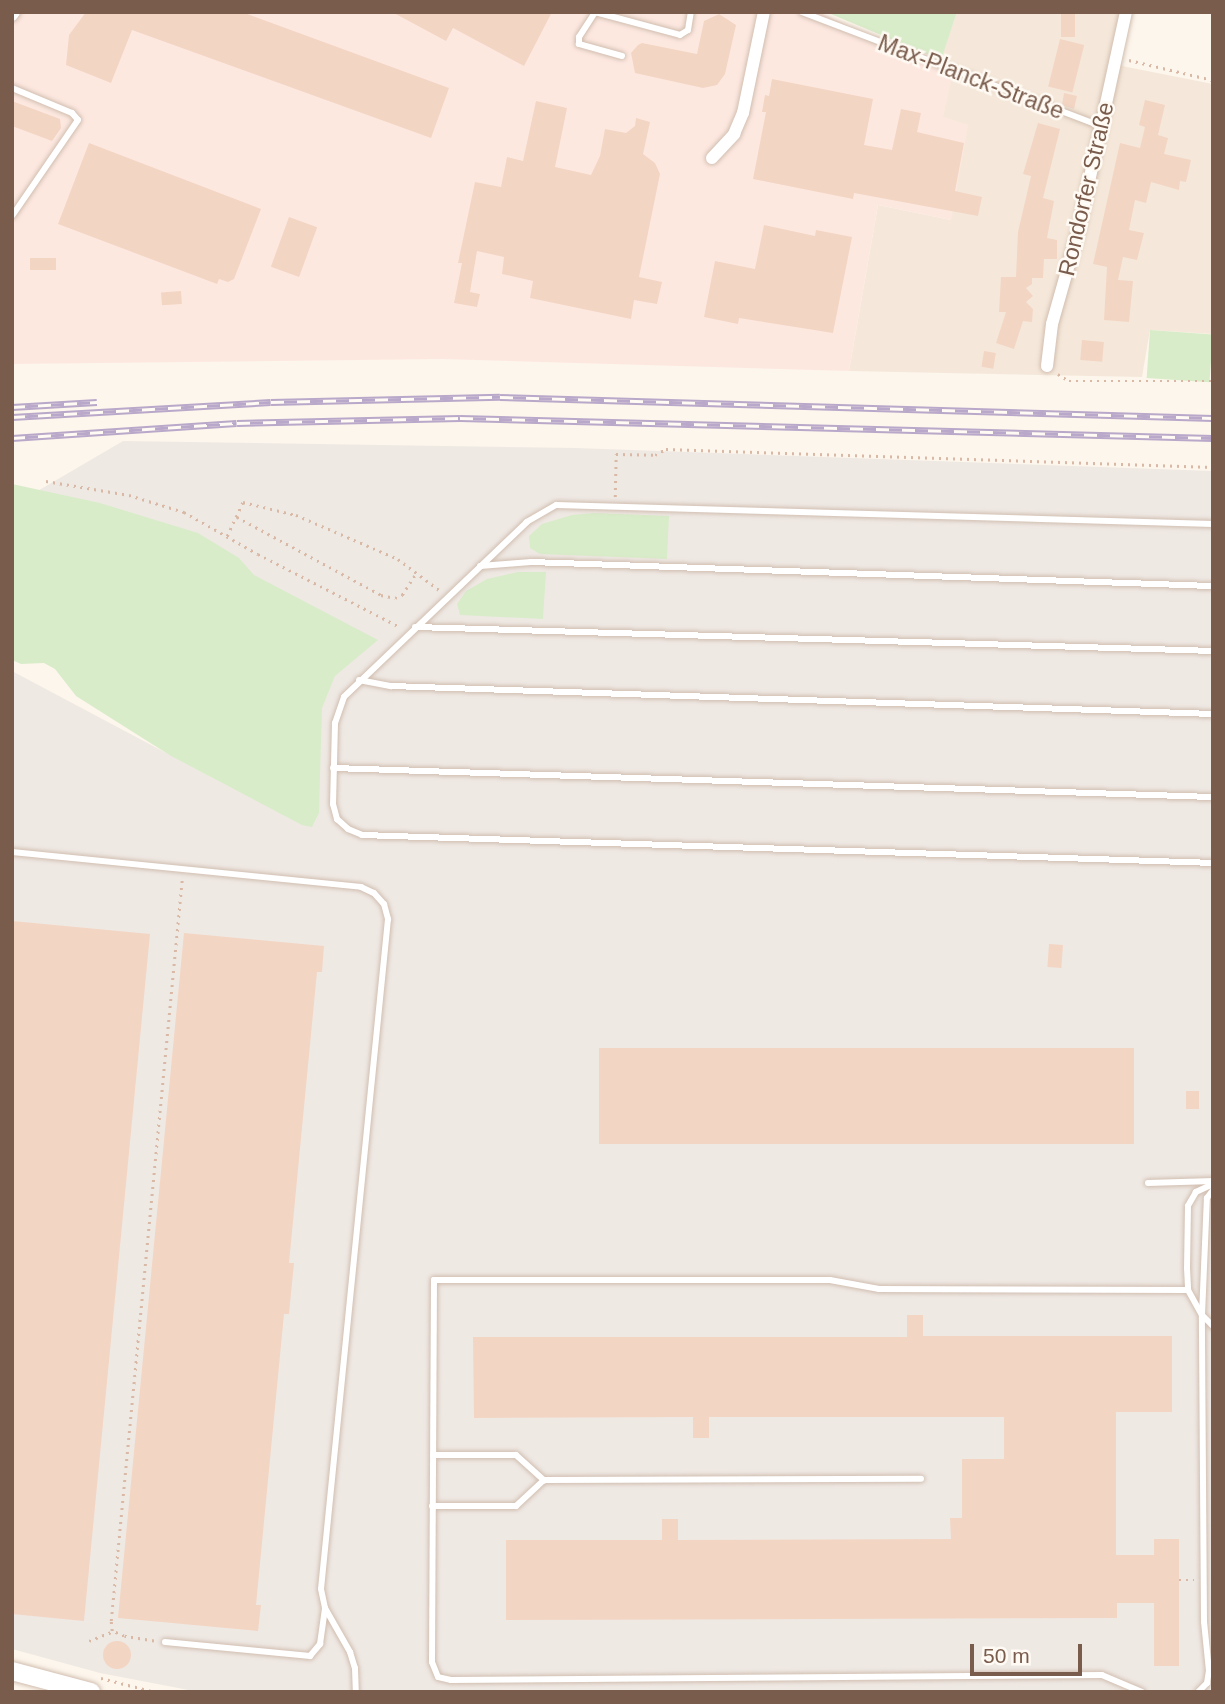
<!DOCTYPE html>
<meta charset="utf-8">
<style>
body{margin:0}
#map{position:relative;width:1225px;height:1704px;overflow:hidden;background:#fdf6ec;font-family:Arial,sans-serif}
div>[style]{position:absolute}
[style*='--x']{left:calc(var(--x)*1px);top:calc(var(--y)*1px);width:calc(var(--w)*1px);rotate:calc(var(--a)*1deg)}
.residential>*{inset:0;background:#f5e8da}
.commercial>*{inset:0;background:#fde8e0}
.industrial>*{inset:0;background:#efe9e4}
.green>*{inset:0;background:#d8ecc9;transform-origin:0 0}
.building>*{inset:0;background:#f3d5c3;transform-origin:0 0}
.round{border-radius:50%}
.path>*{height:2.5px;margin-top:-1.25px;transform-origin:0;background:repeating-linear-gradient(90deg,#d9b8a5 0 2px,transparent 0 7px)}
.roads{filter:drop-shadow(0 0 2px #d1beb0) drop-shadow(0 0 2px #d1beb0)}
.service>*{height:6px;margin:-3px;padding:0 3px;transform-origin:3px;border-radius:3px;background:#fff}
.minor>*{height:12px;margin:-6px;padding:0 6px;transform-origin:6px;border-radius:6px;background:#fff}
.secondary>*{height:18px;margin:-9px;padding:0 9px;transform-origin:9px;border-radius:9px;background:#fff}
.rail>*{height:7px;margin-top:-3.5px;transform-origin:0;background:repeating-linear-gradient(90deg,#fffaf3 0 13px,#b9a8c9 0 26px);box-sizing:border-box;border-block:2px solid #b9a8c9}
span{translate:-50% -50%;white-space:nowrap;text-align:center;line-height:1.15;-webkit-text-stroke:5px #fffaf3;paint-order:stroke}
.street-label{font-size:23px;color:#7a5c4d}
.frame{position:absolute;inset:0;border:14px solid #7a5c4d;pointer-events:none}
.scale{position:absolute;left:970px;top:1644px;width:112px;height:32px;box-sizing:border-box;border:4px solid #7a5c4d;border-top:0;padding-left:9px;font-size:21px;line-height:24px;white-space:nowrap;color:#7a5c4d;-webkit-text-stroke:5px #fffaf3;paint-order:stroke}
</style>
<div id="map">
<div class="residential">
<i style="clip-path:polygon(957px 12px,1132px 12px,1121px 55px,1122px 66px,1213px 84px,1213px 334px,1150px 330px,1142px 377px,849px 371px,878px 205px,951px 220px,942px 118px,951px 76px,937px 70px)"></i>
</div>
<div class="commercial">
<i style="clip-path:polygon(12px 12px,819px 12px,952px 76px,943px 117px,968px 125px,951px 220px,878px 205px,849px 371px,441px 359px,12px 364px)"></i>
</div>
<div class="industrial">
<i style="clip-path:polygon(123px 441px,576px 448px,1213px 471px,1213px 1692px,199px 1692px,100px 1673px,12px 1649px,12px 671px,234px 789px,12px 506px)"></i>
</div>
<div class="green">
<i style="clip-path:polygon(826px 12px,957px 12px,941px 60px)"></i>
<i style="left:1150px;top:330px;width:63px;height:48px;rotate:4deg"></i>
<i style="clip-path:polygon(12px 484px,100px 503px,198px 533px,239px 558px,254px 575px,378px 640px,335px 676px,322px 708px,319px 813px,312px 827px,302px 825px,171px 756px,76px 696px,55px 669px,44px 663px,21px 664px,12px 660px)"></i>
<i style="clip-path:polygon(594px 513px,669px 516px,667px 559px,540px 554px,530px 548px,529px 536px,542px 524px,572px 515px)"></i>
<i style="clip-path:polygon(518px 572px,546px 572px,543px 619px,460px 615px,457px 604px,466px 591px,487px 579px)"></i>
</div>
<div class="building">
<i style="clip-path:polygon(86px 12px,242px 12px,449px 88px,431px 138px,132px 30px,111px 83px,66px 65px,69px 35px)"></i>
<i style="clip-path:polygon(392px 12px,552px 12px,524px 66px,453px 28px,446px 41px)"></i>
<i style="left:1061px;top:12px;width:14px;height:25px"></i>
<i style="clip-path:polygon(719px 14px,736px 25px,725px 74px,717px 85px,703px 88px,635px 73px,631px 53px,638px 45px,642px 43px,697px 54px,704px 21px)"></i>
<i style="left:1060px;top:39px;width:25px;height:49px;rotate:14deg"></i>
<i style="clip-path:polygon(772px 79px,873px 99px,864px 145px,892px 150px,901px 109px,921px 113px,917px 132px,964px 143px,955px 191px,982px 197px,978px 216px,854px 193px,853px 199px,753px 179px,766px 112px,762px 112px,765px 95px,769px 96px)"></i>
<i style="clip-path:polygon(1064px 93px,1077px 96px,1074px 109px,1062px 105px)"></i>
<i style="clip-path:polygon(1145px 100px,1165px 105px,1158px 135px,1168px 138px,1164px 154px,1191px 160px,1186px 182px,1180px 181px,1179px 190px,1151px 182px,1146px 203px,1135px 200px,1129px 230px,1144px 233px,1137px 260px,1123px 257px,1118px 280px,1133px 281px,1129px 322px,1104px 320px,1107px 267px,1093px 264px,1120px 143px,1140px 148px,1145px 127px,1139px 125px)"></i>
<i style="clip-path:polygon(12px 101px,60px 119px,61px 128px,52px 141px,12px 126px)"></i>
<i style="clip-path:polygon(536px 101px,567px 108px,555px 167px,591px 175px,600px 156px,605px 129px,626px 133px,635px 126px,636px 118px,650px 122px,643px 154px,655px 163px,660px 174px,639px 277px,662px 282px,657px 304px,634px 300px,631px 319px,530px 298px,533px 281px,502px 274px,504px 257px,477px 251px,470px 292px,480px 294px,477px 307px,454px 303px,462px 263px,458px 263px,475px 182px,501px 187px,507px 157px,523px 161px)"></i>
<i style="clip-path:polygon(1038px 123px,1060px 129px,1043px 198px,1054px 201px,1047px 238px,1057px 240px,1057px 259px,1044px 259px,1043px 278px,1032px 278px,1032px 284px,1026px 288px,1033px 296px,1026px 302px,1033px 309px,1032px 322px,1023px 321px,1014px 349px,996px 343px,1006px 312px,999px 312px,1001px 277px,1016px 277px,1018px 232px,1031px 176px,1023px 174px)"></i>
<i style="clip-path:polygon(89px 143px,261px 209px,234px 279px,228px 282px,219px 279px,217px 284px,58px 224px)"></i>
<i style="left:289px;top:217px;width:30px;height:53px;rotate:20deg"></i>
<i style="clip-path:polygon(764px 225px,815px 236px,816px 230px,852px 237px,833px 333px,739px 318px,738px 324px,704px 317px,715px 261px,755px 269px)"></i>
<i style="left:30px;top:258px;width:26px;height:12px"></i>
<i style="left:181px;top:291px;width:13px;height:20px;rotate:86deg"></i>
<i style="left:1082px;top:340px;width:22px;height:20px;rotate:5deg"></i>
<i style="left:984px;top:351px;width:12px;height:16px;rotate:9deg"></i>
<i style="clip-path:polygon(12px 921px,150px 934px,84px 1621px,12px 1614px)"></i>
<i style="clip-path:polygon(184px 933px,324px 946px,322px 972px,317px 972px,289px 1263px,294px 1263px,289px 1314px,284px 1314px,256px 1605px,261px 1605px,258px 1631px,118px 1618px)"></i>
<i style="left:1049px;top:944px;width:14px;height:23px;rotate:4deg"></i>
<i style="left:1134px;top:1048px;width:96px;height:535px;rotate:90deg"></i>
<i style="left:1186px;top:1091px;width:13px;height:18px"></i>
<i style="clip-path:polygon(907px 1315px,923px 1315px,923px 1336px,1172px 1336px,1172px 1412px,1116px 1412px,1116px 1555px,1154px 1555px,1154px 1539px,1179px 1539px,1179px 1666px,1154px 1666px,1154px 1603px,1117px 1603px,1117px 1618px,506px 1620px,506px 1540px,662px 1540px,662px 1519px,678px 1519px,678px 1540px,951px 1539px,950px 1518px,962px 1518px,962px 1459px,1004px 1459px,1004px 1417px,709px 1417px,709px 1438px,693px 1438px,693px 1417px,474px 1418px,473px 1337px,907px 1337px)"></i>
<i class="round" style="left:103px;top:1641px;width:28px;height:28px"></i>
</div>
<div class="path">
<i style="--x:1129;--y:60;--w:86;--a:13.4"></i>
<i style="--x:1058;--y:374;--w:13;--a:32"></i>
<i style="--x:1069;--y:381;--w:144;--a:0"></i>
<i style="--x:46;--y:481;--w:84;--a:9.6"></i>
<i style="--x:129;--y:495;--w:58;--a:17.2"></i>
<i style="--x:184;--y:512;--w:85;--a:29.6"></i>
<i style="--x:258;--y:554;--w:160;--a:27.2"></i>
<i style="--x:615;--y:497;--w:43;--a:-88.7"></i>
<i style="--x:616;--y:454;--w:39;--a:1"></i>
<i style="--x:655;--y:455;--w:13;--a:-29"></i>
<i style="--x:666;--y:449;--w:547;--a:1.88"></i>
<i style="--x:237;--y:517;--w:164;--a:28.4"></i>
<i style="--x:381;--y:595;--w:14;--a:12"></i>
<i style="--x:395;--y:598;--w:8;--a:-23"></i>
<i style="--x:402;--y:595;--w:27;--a:-57"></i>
<i style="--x:227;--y:536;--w:38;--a:-65"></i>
<i style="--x:243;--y:502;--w:55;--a:13.8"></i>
<i style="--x:296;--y:515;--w:111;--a:23.3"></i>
<i style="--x:398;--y:559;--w:55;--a:36.9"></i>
<i style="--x:1179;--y:1580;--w:15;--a:0"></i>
<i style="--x:89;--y:1641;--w:24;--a:-22"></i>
<i style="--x:154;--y:1641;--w:30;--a:-171"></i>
<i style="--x:124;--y:1636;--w:13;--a:-157"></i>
<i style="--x:112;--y:1631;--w:10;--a:-96"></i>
<i style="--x:111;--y:1621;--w:744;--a:-84.53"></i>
<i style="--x:101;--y:1678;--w:56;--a:14.5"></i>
</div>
<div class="roads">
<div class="service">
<i style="--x:802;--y:12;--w:320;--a:20.9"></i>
<i style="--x:622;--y:56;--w:45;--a:-164.4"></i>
<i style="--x:579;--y:44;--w:7;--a:-90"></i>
<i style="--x:579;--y:37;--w:30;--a:-57"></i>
<i style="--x:595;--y:12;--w:88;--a:15.1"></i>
<i style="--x:680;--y:35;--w:9;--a:-32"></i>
<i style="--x:688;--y:30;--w:18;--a:-81"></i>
<i style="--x:12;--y:88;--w:65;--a:22.6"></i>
<i style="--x:72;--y:113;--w:9;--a:49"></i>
<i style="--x:78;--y:120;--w:116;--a:124.5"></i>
<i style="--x:1213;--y:524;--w:657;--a:-178.34"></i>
<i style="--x:556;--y:505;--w:34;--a:150"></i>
<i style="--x:527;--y:522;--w:253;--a:136.3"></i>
<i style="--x:344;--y:697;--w:28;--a:109"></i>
<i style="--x:335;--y:723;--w:81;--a:91.4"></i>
<i style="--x:333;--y:804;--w:16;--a:75"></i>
<i style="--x:337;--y:819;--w:15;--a:42"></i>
<i style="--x:348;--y:829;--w:15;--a:23"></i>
<i style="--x:362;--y:835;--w:851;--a:1.88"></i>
<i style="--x:480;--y:566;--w:51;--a:-4.5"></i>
<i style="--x:531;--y:562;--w:682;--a:2.02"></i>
<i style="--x:415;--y:627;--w:798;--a:1.72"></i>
<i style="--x:359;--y:680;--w:33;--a:11"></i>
<i style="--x:391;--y:686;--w:822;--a:1.95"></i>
<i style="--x:333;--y:768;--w:880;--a:1.89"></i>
<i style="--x:12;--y:852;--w:351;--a:5.7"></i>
<i style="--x:361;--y:887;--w:14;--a:25"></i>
<i style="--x:374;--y:893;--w:15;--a:48"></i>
<i style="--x:384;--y:904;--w:16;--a:75"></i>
<i style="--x:388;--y:919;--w:673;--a:95.71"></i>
<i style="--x:321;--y:1589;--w:19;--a:78"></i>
<i style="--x:325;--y:1608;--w:51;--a:60.4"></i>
<i style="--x:350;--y:1652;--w:17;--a:73"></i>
<i style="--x:355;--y:1668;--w:24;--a:88"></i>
<i style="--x:1148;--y:1183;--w:65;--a:-1.8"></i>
<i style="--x:1213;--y:1184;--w:19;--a:155"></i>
<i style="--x:1196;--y:1192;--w:16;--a:120"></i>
<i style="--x:1188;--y:1206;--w:62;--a:90.9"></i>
<i style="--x:1187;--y:1268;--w:22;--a:87"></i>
<i style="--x:1188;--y:1290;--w:29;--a:61"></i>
<i style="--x:1202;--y:1315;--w:16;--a:45"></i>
<i style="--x:433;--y:1455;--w:83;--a:0"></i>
<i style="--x:516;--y:1455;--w:38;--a:42"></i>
<i style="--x:544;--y:1480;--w:377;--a:-0.2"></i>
<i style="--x:432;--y:1506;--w:84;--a:0"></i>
<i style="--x:516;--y:1506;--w:38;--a:-43"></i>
<i style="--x:165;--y:1642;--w:146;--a:5.5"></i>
<i style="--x:310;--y:1656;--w:16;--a:-50"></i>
<i style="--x:320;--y:1644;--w:36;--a:-82"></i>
<i style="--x:1142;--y:1692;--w:43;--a:-157"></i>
<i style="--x:1102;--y:1675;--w:651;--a:179.56"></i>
<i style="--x:451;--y:1680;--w:13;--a:-167"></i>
<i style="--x:438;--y:1677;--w:16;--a:-112"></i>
<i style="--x:432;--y:1662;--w:382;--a:-89.7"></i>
<i style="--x:434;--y:1280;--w:396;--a:0"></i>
<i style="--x:830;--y:1280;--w:50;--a:10.4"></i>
<i style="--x:879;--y:1289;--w:309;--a:0.2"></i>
<i style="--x:1198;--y:1692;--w:13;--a:-45"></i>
<i style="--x:1207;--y:1683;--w:12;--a:-81"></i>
<i style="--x:1209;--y:1671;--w:49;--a:-95.8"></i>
<i style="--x:1204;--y:1622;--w:307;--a:-90.4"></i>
<i style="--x:1202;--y:1315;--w:117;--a:-87.6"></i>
<i style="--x:1207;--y:1198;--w:10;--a:-53"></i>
</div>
<div class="minor">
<i style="--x:12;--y:15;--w:4;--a:-56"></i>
<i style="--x:712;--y:158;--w:33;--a:-47"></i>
<i style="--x:734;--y:134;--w:23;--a:-67"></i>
<i style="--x:743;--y:113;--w:103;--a:-78.3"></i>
<i style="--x:1047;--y:366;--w:42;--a:-83.2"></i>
<i style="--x:1052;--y:324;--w:96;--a:-74.2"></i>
<i style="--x:1078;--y:232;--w:225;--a:-77.7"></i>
</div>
<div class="secondary">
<i style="--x:12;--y:1671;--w:82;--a:14.9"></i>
</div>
</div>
<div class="rail">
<i style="--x:12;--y:407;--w:85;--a:-3.4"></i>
<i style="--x:12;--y:417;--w:259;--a:-3.3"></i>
<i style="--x:271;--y:402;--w:229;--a:-1.3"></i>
<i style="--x:500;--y:397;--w:713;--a:1.69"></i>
<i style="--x:12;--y:438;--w:225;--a:-3.8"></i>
<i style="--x:237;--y:423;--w:223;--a:-1.3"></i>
<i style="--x:460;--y:418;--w:753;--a:1.52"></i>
</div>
<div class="street-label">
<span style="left:971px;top:77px;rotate:21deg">Max-Planck-Straße</span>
<span style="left:1086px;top:189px;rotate:-77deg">Rondorfer Straße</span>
</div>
<div class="frame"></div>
<div class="scale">50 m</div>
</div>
